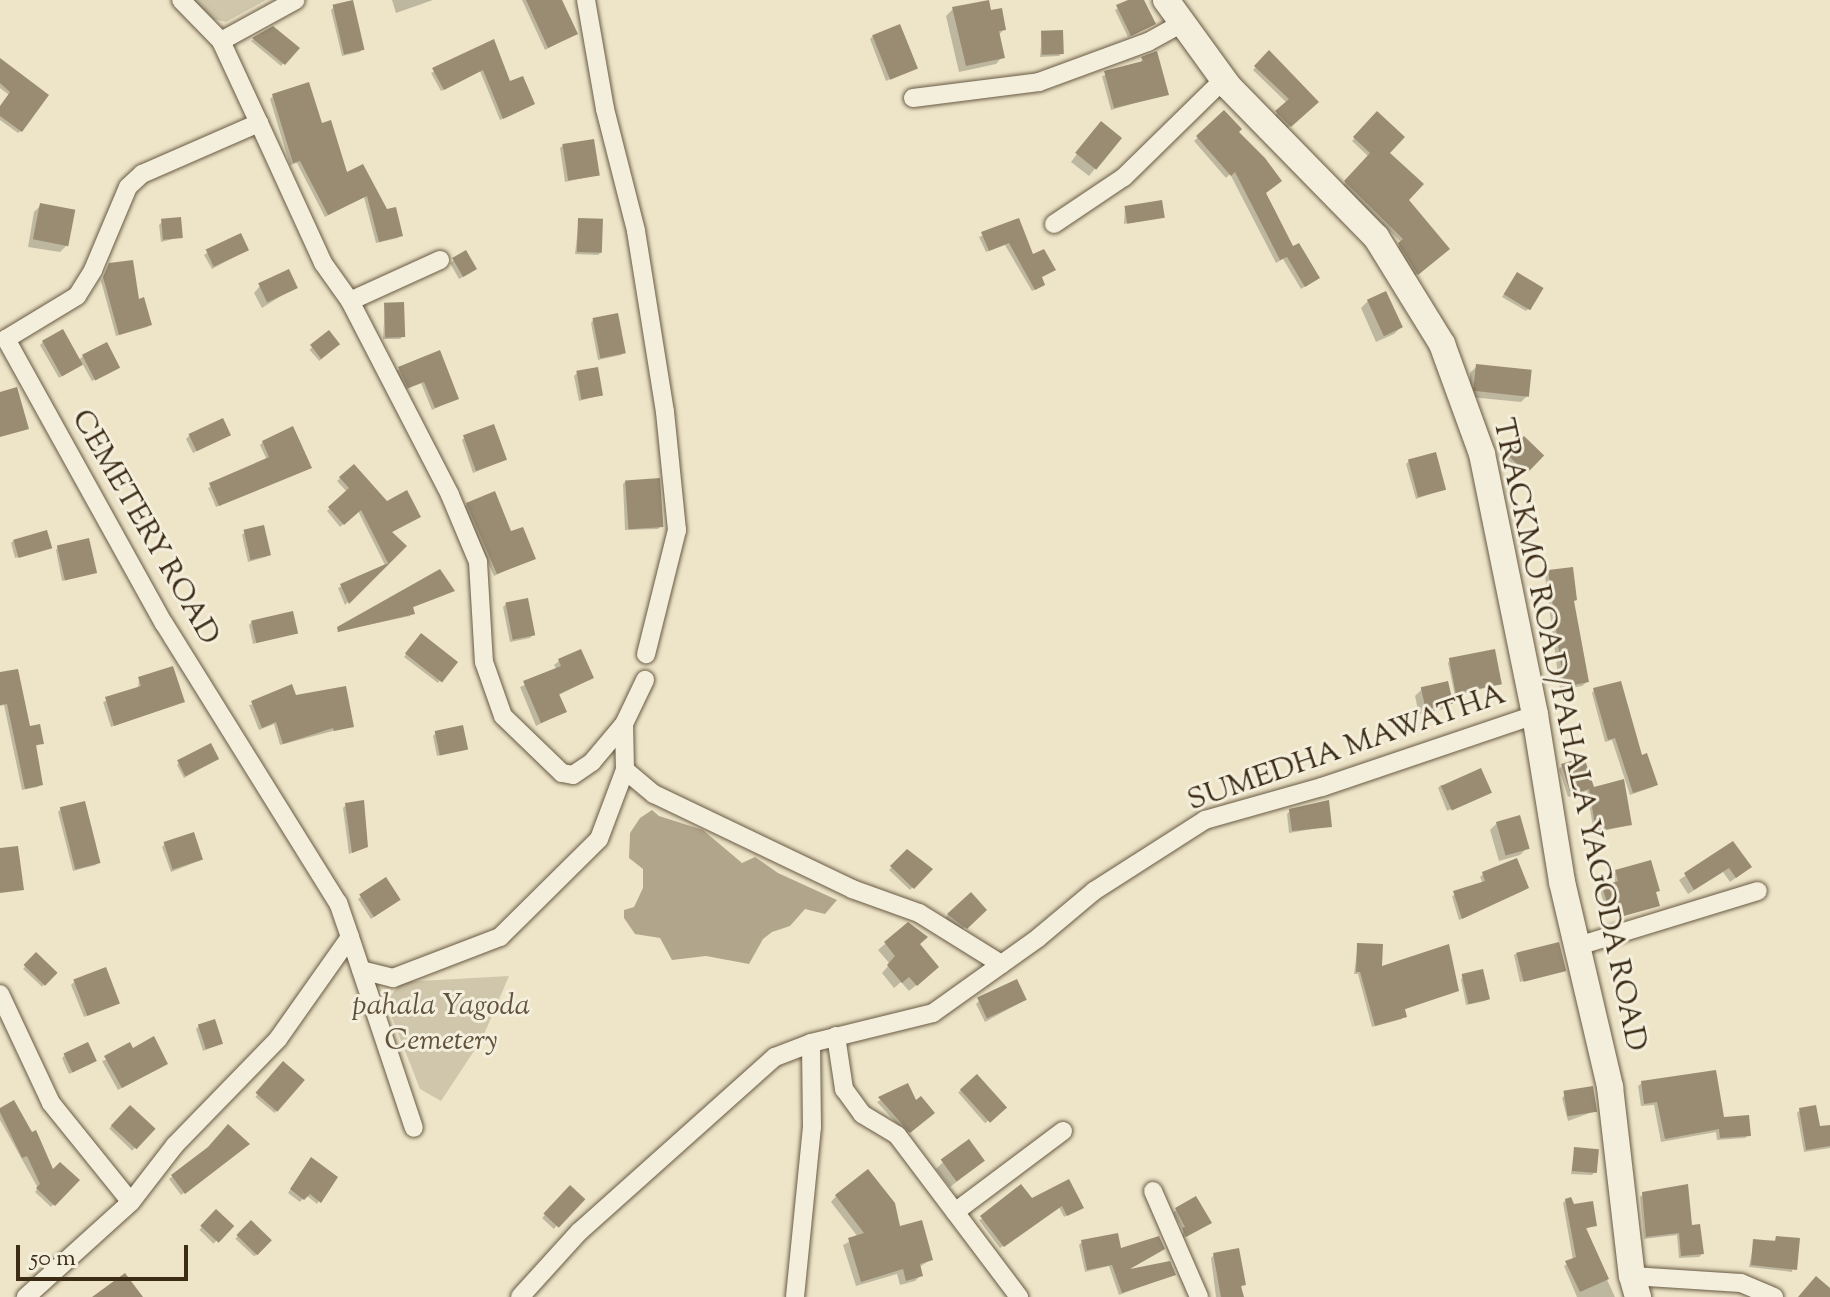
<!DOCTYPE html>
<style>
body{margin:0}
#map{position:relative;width:1830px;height:1297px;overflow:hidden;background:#eee5c9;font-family:"Sorts Mill Goudy",serif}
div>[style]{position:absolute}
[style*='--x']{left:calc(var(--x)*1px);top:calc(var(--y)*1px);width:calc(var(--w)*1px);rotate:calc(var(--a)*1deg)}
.green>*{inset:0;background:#d0c6ab}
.water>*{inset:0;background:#b1a68c}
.shadow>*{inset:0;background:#0003;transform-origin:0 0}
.building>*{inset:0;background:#998c73;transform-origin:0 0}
.roads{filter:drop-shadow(0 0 2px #685a43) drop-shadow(0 0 2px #685a43)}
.street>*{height:18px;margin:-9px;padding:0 9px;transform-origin:9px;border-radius:9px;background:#f4eedc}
.secondary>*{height:26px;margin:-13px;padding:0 13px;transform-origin:13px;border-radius:13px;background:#f4eedc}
span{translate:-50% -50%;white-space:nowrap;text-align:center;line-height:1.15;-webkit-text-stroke:6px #f4eedc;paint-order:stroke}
.street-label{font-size:30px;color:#3c2c16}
.park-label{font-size:30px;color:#61523b;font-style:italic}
.scale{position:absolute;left:16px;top:1245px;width:172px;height:36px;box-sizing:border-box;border:4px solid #3c2c16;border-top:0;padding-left:10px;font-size:24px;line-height:28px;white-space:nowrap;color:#3c2c16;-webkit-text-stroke:6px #f4eedc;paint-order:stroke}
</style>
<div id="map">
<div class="green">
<i style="clip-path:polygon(193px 0,266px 0,226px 22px,213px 19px)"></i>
<i style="clip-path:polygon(509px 976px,482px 1039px,441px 1101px,420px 1089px,386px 1002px,401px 982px)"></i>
</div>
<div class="water">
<i style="clip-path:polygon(652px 810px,659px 816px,703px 830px,742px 863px,755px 857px,778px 873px,837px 900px,825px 914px,805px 909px,790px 926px,772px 932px,763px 939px,749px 964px,706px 956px,672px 960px,660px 938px,635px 934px,624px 918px,624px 910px,634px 907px,643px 888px,643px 869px,629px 858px,630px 833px,640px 818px)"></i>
</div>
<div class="shadow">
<i style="clip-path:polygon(392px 0,433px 0,396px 13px)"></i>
<i style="clip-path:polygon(522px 0,560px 0,575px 34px,545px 50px)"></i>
<i style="clip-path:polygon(1132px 0,1142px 0,1150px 27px,1128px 37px,1115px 10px)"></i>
<i style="clip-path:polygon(334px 7px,362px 49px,360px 52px,342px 56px,331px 10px)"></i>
<i style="clip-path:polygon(953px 9px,990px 12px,1004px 29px,998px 36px,1002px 57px,996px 64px,959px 72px,946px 16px)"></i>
<i style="clip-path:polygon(1042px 33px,1062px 53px,1059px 56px,1040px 57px)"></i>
<i style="clip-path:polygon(873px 36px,915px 68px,886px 81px,870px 39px)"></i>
<i style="clip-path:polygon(254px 39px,297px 48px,281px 66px,251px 41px)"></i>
<i style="clip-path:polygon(493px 42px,508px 83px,530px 106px,500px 120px,480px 71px,441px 91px,431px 73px)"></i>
<i style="clip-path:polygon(1269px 53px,1316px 102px,1287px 129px,1274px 116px,1287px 103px,1253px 70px)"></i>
<i style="clip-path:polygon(1142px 59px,1167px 94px,1111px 110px,1102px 76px,1140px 64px)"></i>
<i style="clip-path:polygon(5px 64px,21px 131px,18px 133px,0 120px,0 108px,9px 95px,0 88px,0 69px)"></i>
<i style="clip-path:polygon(273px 96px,321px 125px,346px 175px,363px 167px,400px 235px,398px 238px,376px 243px,364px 197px,325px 217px,297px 163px,290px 165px,270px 99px)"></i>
<i style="clip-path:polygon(1224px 113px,1292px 249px,1314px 281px,1301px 289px,1283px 259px,1276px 263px,1230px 174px,1226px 178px,1194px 141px)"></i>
<i style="clip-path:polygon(1377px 114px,1387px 153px,1407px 199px,1447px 249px,1415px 276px,1397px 247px,1402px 243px,1343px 185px,1369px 157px,1352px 141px)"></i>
<i style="clip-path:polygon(1094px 131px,1119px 138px,1089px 176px,1071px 162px)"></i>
<i style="clip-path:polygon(563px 145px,598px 175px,565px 182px,560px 148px)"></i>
<i style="clip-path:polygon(41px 205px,67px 245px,60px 252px,28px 247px,34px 212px)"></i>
<i style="clip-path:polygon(1125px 206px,1163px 217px,1124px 224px)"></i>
<i style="clip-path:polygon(579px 220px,601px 252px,598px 255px,575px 254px)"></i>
<i style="clip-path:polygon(1018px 220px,1040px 278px,1040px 287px,1032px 291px,1005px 245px,986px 252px,979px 237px)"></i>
<i style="clip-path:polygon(162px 222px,181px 237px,161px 242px,159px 225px)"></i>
<i style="clip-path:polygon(247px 250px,212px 269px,204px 255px,207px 253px)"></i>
<i style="clip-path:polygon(466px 253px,472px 272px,459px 279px,450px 263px)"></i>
<i style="clip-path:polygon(110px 265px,137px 302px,150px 324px,147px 327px,116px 336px,101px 281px)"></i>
<i style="clip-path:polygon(1515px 277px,1529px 308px,1526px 311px,1502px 297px)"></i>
<i style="clip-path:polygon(260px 286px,295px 287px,262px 308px,254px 293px)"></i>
<i style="clip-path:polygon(1368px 301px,1401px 327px,1394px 334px,1376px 342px,1361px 308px)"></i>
<i style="clip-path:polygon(385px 305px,403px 336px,400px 339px,383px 339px)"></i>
<i style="clip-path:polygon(593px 320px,624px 352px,621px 355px,598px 360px,591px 323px)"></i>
<i style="left:328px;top:333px;width:15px;height:25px;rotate:48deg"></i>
<i style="clip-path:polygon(43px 342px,79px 360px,83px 356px,114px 370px,92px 381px,82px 363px,59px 378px,40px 345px)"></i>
<i style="clip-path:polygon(439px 352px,457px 398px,432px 410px,421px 383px,405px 390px,396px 371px)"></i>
<i style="clip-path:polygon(1477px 366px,1528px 395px,1521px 402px,1470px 397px,1470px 373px)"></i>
<i style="clip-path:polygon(577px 373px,601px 395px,579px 401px,574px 376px)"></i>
<i style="clip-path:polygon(229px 435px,193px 453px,186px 439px,189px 436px)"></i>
<i style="clip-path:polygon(464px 438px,505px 460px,473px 473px,462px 440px)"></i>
<i style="left:1524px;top:438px;width:24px;height:27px;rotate:45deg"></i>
<i style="clip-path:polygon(263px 442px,310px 468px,216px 507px,208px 488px,267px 460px,260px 445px)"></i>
<i style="clip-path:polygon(1409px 461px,1444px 489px,1416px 499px,1406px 464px)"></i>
<i style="clip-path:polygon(354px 466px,387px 503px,419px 517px,390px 533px,404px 546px,385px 565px,358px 511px,340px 527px,327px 511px,347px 492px,337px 481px)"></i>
<i style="clip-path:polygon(626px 481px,661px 526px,658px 529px,625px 530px,623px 484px)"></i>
<i style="clip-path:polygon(467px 504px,510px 534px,533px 558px,494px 576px,464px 507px)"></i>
<i style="clip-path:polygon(245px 532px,269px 554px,266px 557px,248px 562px,242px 535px)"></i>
<i style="clip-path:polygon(14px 540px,50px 547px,15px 558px,11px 543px)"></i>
<i style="clip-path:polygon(58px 547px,94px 572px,62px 581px,56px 550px)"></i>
<i style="clip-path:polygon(382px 568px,345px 605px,338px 588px)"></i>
<i style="clip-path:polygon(1549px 572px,1572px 602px,1587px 682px,1582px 686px,1560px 690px,1545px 576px)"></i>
<i style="clip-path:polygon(450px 593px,411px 608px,410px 616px,335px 632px)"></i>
<i style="clip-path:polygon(506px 604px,533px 635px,530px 638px,510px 642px,503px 607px)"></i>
<i style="clip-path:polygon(252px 622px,296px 633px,253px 644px,249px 625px)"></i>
<i style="clip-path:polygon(418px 639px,440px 680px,438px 683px,404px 657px)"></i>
<i style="clip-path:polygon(1450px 660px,1500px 684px,1455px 696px,1448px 663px)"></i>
<i style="clip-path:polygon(559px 661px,592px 678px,557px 696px,564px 712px,536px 726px,520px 687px,557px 670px,554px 665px)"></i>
<i style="clip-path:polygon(0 674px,29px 728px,42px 743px,34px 747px,41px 784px,38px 787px,22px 790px,4px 705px,0 706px)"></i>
<i style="clip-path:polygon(139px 679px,182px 702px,111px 727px,103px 702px,138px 689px)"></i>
<i style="clip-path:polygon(1422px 689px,1451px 702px,1444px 709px,1419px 714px,1415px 696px)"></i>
<i style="clip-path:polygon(1594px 690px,1640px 757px,1656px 784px,1653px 787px,1630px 795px,1612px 740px,1605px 742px,1592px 693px)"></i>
<i style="clip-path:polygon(295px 697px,352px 726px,280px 745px,274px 724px,259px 730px,249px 705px)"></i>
<i style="clip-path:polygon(436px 733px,466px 749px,437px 756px,433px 736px)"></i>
<i style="clip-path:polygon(214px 761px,184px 778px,177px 765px,179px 763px)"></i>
<i style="clip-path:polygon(1562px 766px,1592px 789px,1630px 825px,1594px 833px,1587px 791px,1568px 797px,1559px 769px)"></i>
<i style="clip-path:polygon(1441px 785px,1489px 793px,1447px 811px,1438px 788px)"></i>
<i style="clip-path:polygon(346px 805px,366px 846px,349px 854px,343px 808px)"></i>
<i style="clip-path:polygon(61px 809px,98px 862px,96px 865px,73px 871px,58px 812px)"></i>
<i style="clip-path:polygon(1290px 811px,1330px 826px,1289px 833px,1287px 814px)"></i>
<i style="clip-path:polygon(1497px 823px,1527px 848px,1520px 855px,1499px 861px,1490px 830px)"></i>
<i style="clip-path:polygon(165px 844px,201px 860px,171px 872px,162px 847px)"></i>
<i style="clip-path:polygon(1732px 844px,1744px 872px,1730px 882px,1723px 872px,1688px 894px,1679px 880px)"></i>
<i style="clip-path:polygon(907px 852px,930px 869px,910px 890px,889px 870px)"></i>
<i style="clip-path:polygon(1616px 872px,1658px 890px,1654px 894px,1657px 905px,1617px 918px,1614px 905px,1605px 907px,1600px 890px,1616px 884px,1613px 875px)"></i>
<i style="clip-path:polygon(1483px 874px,1527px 888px,1459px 920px,1452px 896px,1483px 884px,1480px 877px)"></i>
<i style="left:971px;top:895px;width:20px;height:34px;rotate:49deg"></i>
<i style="clip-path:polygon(361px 897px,396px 902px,371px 919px,358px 899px)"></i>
<i style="clip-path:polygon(908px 924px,930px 974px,909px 991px,901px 982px,894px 988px,882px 973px,890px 964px,878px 950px)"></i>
<i style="clip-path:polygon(1358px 945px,1380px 969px,1457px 990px,1403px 1010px,1402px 1019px,1372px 1027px,1358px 974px,1354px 974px)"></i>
<i style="clip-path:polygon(1517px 953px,1564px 970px,1520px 982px,1514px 955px)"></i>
<i style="left:36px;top:955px;width:26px;height:19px;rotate:43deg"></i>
<i style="clip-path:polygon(1464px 976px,1488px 999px,1485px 1001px,1466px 1005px,1461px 979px)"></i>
<i style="clip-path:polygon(74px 982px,117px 1002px,84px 1017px,71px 985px)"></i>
<i style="clip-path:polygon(1025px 1000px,985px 1022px,976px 1004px,979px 1001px)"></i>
<i style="clip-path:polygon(199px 1026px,221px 1044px,203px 1051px,196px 1029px)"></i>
<i style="clip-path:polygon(132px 1051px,163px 1066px,118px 1090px,102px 1061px)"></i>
<i style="clip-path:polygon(65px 1055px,92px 1063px,69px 1074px,62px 1058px)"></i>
<i style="left:283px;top:1064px;width:25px;height:43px;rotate:40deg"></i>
<i style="left:977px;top:1076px;width:41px;height:25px;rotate:49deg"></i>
<i style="clip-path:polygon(1642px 1083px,1722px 1119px,1749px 1135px,1745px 1138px,1717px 1140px,1716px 1132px,1661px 1142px,1654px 1105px,1641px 1106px,1638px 1086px)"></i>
<i style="clip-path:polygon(907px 1085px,916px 1103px,930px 1115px,906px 1134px,877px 1102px)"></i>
<i style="clip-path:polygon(1565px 1095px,1595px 1111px,1568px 1121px,1562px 1098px)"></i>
<i style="left:130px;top:1107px;width:32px;height:30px;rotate:44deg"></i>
<i style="clip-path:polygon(0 1110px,53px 1173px,77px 1180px,51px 1207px,35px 1192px,38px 1188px,0 1120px)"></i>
<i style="clip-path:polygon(1800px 1110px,1818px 1128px,1830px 1127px,1830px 1148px,1804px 1152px,1797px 1113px)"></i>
<i style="clip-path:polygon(244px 1147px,181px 1195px,169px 1179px,208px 1149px)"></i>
<i style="clip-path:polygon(1575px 1149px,1595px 1172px,1592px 1175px,1571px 1174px)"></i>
<i style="clip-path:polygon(308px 1162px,319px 1201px,317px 1204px,306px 1195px,300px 1202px,288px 1193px)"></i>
<i style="clip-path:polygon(943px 1162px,976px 1167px,950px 1187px,936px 1169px)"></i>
<i style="left:570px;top:1188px;width:16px;height:41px;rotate:43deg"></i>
<i style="clip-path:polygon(1643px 1194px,1691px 1227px,1702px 1254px,1699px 1257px,1679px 1258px,1677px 1235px,1644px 1239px,1640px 1197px)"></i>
<i style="clip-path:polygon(836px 1196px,930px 1260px,918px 1268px,921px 1275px,915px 1281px,900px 1285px,897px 1274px,856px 1286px,843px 1245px,858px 1237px,831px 1202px)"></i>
<i style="clip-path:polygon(1031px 1200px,1081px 1207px,1064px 1217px,1059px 1207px,1000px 1248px,979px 1220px)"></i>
<i style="clip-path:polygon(1566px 1200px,1595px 1225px,1584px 1230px,1615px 1297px,1577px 1297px,1564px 1266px,1573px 1260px,1563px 1203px)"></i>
<i style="clip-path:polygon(1176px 1210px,1206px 1225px,1183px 1238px,1183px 1230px,1173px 1213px)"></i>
<i style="left:217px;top:1212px;width:20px;height:25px;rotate:45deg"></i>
<i style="left:251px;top:1222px;width:26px;height:23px;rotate:43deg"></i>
<i style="clip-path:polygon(1797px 1240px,1792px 1272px,1749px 1267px,1754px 1241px)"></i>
<i style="clip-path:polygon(1082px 1242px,1126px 1271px,1174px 1274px,1119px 1295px,1109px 1266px,1085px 1272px,1079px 1245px)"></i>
<i style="clip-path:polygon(1214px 1255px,1244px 1284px,1240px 1288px,1242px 1297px,1216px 1297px,1211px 1258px)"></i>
</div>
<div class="building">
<i style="left:353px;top:0;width:51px;height:21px;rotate:77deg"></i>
<i style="clip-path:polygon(526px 0,562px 0,578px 34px,548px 48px)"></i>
<i style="clip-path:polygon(989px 0,991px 10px,1002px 8px,1006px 30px,999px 31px,1005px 58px,966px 66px,952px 7px)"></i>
<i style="clip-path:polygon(1128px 0,1144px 0,1156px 24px,1131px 36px,1116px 5px)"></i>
<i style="left:900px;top:24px;width:48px;height:30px;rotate:68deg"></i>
<i style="clip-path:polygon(273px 26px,300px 48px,285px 65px,252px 38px)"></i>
<i style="left:1063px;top:30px;width:24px;height:22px;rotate:88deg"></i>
<i style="clip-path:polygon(494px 39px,510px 81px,523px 76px,535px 104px,503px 119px,483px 70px,444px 90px,432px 68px)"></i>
<i style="clip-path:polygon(1269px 50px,1319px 102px,1291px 127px,1275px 111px,1289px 99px,1254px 66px)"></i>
<i style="clip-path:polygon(1157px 51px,1169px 95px,1114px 108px,1104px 71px,1143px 61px,1141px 57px)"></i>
<i style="clip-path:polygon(0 58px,49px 95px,22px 132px,0 116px,0 106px,10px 92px,0 83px)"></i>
<i style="clip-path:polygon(309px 82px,322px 123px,331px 120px,347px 172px,363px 164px,387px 209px,396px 207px,403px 236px,379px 242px,367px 196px,328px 215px,300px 161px,293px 163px,272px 94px)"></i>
<i style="clip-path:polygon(1224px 110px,1242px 129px,1239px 132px,1265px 158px,1282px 181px,1266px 193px,1293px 246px,1299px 243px,1320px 278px,1305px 287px,1287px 257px,1280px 260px,1235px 172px,1231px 176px,1196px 136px)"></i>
<i style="clip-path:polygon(1377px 111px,1405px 137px,1390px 153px,1424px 184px,1409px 200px,1450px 249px,1418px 275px,1398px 243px,1403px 239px,1344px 181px,1370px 153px,1353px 137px)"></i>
<i style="left:1101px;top:121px;width:27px;height:41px;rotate:39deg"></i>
<i style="left:594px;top:139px;width:37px;height:32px;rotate:81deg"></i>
<i style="left:1162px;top:200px;width:18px;height:38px;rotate:81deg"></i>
<i style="left:40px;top:203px;width:36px;height:37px;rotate:11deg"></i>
<i style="left:181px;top:217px;width:21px;height:20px;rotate:85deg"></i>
<i style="left:578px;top:218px;width:25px;height:34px;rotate:2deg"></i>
<i style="clip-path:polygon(1019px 218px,1033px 254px,1044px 249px,1056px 270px,1042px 277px,1045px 285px,1035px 290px,1009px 243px,989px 251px,981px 232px)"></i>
<i style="left:241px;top:233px;width:19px;height:39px;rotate:65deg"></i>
<i style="left:466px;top:250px;width:22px;height:16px;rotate:60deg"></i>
<i style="clip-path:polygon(133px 260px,139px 299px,144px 297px,152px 325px,119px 335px,103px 277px,109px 263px)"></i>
<i style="left:289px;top:269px;width:21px;height:34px;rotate:65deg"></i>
<i style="left:1517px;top:272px;width:31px;height:26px;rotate:31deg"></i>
<i style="left:1386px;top:291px;width:40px;height:21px;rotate:65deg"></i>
<i style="left:404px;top:302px;width:35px;height:20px;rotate:88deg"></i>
<i style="left:618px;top:313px;width:41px;height:26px;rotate:79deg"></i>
<i style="left:63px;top:329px;width:41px;height:24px;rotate:61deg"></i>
<i style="left:329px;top:330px;width:18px;height:24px;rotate:52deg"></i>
<i style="left:107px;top:342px;width:29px;height:28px;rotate:63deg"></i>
<i style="clip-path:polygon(440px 350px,459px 399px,435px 408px,424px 382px,408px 388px,398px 367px)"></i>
<i style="left:1476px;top:364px;width:56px;height:27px;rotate:6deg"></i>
<i style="left:598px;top:367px;width:29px;height:22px;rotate:80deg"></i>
<i style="clip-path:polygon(17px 387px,29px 429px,0 437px,0 392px)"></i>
<i style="left:223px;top:418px;width:19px;height:38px;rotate:65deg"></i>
<i style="left:494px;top:424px;width:38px;height:33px;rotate:70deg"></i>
<i style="clip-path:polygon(293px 426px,312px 468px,219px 506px,209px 483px,269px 457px,262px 441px)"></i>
<i style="left:1524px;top:436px;width:28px;height:25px;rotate:44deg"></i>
<i style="left:1436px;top:452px;width:39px;height:29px;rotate:75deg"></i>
<i style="clip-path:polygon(354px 464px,387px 501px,407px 490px,421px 517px,392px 532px,407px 546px,349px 604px,340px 584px,388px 563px,361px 510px,344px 525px,328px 507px,349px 488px,339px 477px)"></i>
<i style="left:660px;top:478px;width:49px;height:35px;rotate:86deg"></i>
<i style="clip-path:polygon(495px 491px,511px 531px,523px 527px,536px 559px,497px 574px,466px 503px)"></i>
<i style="left:264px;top:525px;width:31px;height:21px;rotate:77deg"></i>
<i style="left:47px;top:530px;width:19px;height:35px;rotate:74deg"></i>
<i style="left:89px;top:538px;width:36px;height:33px;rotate:77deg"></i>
<i style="clip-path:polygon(1573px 567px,1577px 600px,1574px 601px,1589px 682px,1564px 687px,1548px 570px)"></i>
<i style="clip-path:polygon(440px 569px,455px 591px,413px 607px,415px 614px,338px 632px,337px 627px)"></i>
<i style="left:528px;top:598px;width:38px;height:23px;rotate:79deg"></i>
<i style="left:293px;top:611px;width:23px;height:43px;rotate:77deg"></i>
<i style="left:421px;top:633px;width:47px;height:26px;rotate:38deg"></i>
<i style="clip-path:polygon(581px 649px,594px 678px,559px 694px,567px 712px,541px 723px,523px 681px,561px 666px,558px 659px)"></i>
<i style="left:1495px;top:649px;width:36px;height:47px;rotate:79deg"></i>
<i style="clip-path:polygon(173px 666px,185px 702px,114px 726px,105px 697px,141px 686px,138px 677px)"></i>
<i style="clip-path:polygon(18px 669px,30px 726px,40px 724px,44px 744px,36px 745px,43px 785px,25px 789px,7px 704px,0 705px,0 672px)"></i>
<i style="left:1448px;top:681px;width:23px;height:28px;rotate:77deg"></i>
<i style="clip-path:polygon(1621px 681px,1642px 755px,1647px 753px,1658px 785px,1633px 793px,1615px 738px,1608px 740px,1593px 688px)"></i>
<i style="clip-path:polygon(292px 684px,296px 695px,346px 686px,354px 727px,334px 731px,333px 728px,283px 744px,276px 722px,262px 728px,251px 701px)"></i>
<i style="left:463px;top:725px;width:25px;height:29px;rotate:78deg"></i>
<i style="left:211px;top:743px;width:18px;height:38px;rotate:63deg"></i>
<i style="clip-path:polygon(1584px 757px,1594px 787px,1624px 779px,1632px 825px,1596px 831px,1589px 789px,1571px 795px,1561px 764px)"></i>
<i style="left:1481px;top:768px;width:27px;height:44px;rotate:66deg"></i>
<i style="clip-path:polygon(364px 800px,368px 847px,352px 853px,345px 803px)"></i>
<i style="clip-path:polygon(1329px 800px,1332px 827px,1292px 831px,1289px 809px)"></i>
<i style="left:85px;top:801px;width:64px;height:26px;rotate:76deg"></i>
<i style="left:1520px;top:815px;width:35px;height:25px;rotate:74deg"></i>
<i style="left:194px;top:832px;width:29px;height:32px;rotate:72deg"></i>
<i style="clip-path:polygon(1733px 841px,1752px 867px,1736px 878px,1729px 868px,1694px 890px,1684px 873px)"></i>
<i style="clip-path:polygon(18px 846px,24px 890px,0 893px,0 848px)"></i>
<i style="clip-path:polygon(907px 849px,933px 869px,914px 889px,890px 866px)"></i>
<i style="clip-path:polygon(1517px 858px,1529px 888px,1462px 919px,1453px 891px,1485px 881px,1482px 872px)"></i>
<i style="clip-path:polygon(1651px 860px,1660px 891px,1656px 892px,1660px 906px,1620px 917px,1616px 903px,1608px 906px,1602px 886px,1618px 881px,1615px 870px)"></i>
<i style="left:386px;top:877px;width:27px;height:32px;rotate:57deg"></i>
<i style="clip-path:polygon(971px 892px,987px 910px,967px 929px,947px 914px)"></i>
<i style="clip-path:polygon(908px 922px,928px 937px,920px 944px,939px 967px,917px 986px,909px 977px,902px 983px,887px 965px,895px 956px,884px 942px)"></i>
<i style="left:1559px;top:942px;width:30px;height:44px;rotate:76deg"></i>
<i style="clip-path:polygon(1357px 943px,1383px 944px,1382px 966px,1449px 944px,1459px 991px,1405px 1009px,1407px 1017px,1375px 1026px,1360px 972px,1356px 972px)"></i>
<i style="left:36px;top:952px;width:30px;height:18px;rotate:44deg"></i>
<i style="left:106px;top:967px;width:39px;height:35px;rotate:69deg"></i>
<i style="left:1483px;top:969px;width:31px;height:22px;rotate:77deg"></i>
<i style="left:1017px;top:979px;width:23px;height:44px;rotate:65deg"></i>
<i style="left:215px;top:1019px;width:26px;height:18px;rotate:72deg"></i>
<i style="clip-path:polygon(154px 1036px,168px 1064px,122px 1088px,104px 1056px,130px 1042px,133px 1048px)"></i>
<i style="left:88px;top:1042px;width:21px;height:27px;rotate:65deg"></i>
<i style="left:283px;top:1061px;width:29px;height:42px;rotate:41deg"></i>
<i style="clip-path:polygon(1716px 1070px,1724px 1117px,1749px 1115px,1751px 1136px,1720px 1138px,1719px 1129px,1665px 1139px,1657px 1102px,1644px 1104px,1641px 1081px)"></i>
<i style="left:977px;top:1074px;width:45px;height:23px;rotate:48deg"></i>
<i style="clip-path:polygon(908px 1083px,916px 1100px,921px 1096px,935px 1113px,910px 1133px,878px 1097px)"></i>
<i style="left:1593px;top:1086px;width:26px;height:30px;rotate:81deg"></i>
<i style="clip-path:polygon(14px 1100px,32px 1132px,36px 1130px,53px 1169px,60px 1162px,80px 1180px,55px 1206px,36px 1188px,40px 1184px,27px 1156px,22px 1158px,0 1112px,0 1108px)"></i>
<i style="left:130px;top:1105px;width:35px;height:28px;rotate:43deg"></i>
<i style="clip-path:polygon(1816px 1105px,1820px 1126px,1830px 1125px,1830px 1146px,1806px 1150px,1799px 1108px)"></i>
<i style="clip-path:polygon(228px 1124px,250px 1144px,185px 1194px,171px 1175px,208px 1147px)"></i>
<i style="left:969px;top:1139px;width:27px;height:35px;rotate:54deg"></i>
<i style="left:1574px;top:1147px;width:25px;height:24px;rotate:5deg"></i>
<i style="clip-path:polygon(311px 1157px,338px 1177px,321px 1203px,310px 1194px,304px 1200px,290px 1189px)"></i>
<i style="clip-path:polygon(868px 1169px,895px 1203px,900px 1226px,922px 1220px,933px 1260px,920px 1264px,923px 1276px,906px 1281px,903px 1269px,861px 1282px,848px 1238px,864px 1233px,835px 1195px)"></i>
<i style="clip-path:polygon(1069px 1179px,1084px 1208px,1067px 1216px,1062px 1206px,1004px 1247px,980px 1216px,1021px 1184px,1032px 1198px)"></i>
<i style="clip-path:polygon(1688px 1184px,1692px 1225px,1700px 1224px,1704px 1254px,1681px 1256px,1679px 1233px,1646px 1237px,1642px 1192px)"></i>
<i style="left:570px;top:1185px;width:21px;height:39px;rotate:43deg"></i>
<i style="clip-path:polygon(1196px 1196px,1212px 1223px,1186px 1237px,1182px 1228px,1185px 1227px,1175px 1208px)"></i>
<i style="clip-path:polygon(1571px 1197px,1574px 1204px,1593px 1201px,1597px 1226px,1586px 1228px,1609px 1279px,1580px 1292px,1565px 1261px,1576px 1257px,1565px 1199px)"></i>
<i style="left:216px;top:1209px;width:25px;height:23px;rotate:43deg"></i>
<i style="left:251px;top:1220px;width:29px;height:21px;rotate:44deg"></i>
<i style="clip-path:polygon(1118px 1233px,1121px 1248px,1159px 1236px,1165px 1249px,1130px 1269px,1170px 1261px,1176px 1275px,1122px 1293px,1112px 1265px,1087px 1270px,1081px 1240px)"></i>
<i style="clip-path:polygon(1776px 1236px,1800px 1238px,1797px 1270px,1751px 1265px,1753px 1239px,1775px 1241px)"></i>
<i style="clip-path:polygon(1239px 1248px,1246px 1285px,1241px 1286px,1244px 1297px,1221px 1297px,1213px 1253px)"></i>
<i style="clip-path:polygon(125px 1273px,143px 1297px,92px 1297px)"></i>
<i style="clip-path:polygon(1816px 1276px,1830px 1288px,1830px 1297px,1798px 1297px)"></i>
</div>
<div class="roads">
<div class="street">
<i style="--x:586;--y:0;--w:111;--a:80.1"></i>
<i style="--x:605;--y:109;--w:126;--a:75.7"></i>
<i style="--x:636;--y:231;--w:183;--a:80.9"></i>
<i style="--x:665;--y:412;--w:119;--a:84.2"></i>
<i style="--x:677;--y:530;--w:128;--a:104"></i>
<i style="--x:221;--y:41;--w:85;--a:-28.7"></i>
<i style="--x:913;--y:98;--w:127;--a:-7.2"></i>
<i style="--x:1039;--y:82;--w:116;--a:-20.2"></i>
<i style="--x:1148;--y:42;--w:38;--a:-29"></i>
<i style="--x:259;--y:123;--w:154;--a:65.4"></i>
<i style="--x:323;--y:263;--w:47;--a:54.6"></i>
<i style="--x:350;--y:301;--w:218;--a:62.7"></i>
<i style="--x:450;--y:495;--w:73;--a:67.3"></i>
<i style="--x:478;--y:562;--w:100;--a:86.6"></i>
<i style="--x:484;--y:662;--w:57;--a:70.6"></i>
<i style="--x:503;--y:716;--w:82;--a:44"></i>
<i style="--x:562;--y:773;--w:11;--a:10"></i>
<i style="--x:573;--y:775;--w:23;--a:-34"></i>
<i style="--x:592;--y:762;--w:50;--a:-49.9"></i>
<i style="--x:1054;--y:224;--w:84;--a:-33.9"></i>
<i style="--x:1124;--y:177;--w:139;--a:-44.4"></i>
<i style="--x:350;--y:301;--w:99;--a:-24.5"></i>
<i style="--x:625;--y:770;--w:38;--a:40"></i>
<i style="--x:654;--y:794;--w:220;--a:25.6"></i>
<i style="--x:852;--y:889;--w:71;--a:19.7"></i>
<i style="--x:919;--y:913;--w:97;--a:31.9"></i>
<i style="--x:350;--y:937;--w:201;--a:71.5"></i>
<i style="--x:1578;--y:946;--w:188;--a:-17"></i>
<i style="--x:361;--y:970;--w:33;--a:14"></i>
<i style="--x:393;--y:978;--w:115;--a:-21"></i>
<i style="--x:500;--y:937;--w:139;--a:-44.7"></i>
<i style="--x:599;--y:839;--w:74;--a:-69.4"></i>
<i style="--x:625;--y:770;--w:46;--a:-91.2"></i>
<i style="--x:624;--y:724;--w:49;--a:-64.5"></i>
<i style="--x:0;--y:994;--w:120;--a:64.9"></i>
<i style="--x:51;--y:1103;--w:127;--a:51.1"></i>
<i style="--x:131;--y:1202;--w:142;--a:137.9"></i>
<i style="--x:836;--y:1036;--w:54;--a:81.4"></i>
<i style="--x:844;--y:1089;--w:31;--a:54"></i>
<i style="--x:862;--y:1114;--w:41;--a:31"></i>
<i style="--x:897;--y:1135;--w:203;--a:53"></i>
<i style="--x:1153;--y:1191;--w:116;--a:66.5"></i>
<i style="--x:131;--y:1202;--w:72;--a:-52.3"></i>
<i style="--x:175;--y:1145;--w:148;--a:-45.8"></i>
<i style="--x:278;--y:1039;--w:125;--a:-54.8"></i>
<i style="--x:350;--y:937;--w:36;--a:-109"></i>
<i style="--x:338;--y:903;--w:329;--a:-121.9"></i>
<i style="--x:164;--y:624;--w:326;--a:-119"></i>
<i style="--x:6;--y:339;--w:83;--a:-31.2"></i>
<i style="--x:77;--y:296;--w:31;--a:-58"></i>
<i style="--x:93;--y:270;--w:90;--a:-67.1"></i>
<i style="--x:128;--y:187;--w:19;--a:-43"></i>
<i style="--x:142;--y:174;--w:128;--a:-23.6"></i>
<i style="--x:259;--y:123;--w:90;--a:-114.9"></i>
<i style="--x:221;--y:41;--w:57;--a:-134.3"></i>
<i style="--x:955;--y:1212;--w:135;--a:-36.9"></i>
<i style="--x:1632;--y:1276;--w:109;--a:3.7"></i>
<i style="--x:1741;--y:1283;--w:36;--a:23"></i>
<i style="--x:520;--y:1297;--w:88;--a:-47.8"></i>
<i style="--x:579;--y:1232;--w:263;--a:-41.8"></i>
<i style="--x:775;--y:1057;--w:39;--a:-21"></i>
<i style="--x:811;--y:1043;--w:126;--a:-13.8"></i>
<i style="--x:933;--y:1013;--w:129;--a:-35.5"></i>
<i style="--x:1038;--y:938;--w:73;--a:-40"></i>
<i style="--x:1094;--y:891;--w:132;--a:-32.6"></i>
<i style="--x:1205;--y:820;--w:122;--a:-15.8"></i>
<i style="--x:1322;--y:787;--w:225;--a:-18.7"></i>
<i style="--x:795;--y:1297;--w:171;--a:-84.3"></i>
<i style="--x:812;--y:1127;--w:84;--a:-90.7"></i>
</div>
<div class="secondary">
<i style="--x:1166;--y:0;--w:107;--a:54.1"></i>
<i style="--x:1229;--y:87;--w:210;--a:45.6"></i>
<i style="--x:1376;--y:237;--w:126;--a:58.3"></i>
<i style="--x:1442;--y:344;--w:117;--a:70"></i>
<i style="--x:1482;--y:454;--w:266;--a:78.5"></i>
<i style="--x:1535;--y:715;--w:169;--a:80.8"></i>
<i style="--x:1562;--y:882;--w:211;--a:76.8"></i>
<i style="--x:1610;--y:1087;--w:190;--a:83.4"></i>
<i style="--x:1632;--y:1276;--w:22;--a:74"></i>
</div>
</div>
<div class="street-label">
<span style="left:144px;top:528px;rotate:60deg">CEMETERY ROAD</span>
<span style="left:1568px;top:735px;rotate:78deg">TRACKMO ROAD/PAHALA YAGODA ROAD</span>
<span style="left:1347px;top:749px;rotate:-19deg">SUMEDHA MAWATHA</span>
</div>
<div class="park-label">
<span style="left:441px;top:1024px">pahala Yagoda<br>Cemetery</span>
</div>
<div class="scale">50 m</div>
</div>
